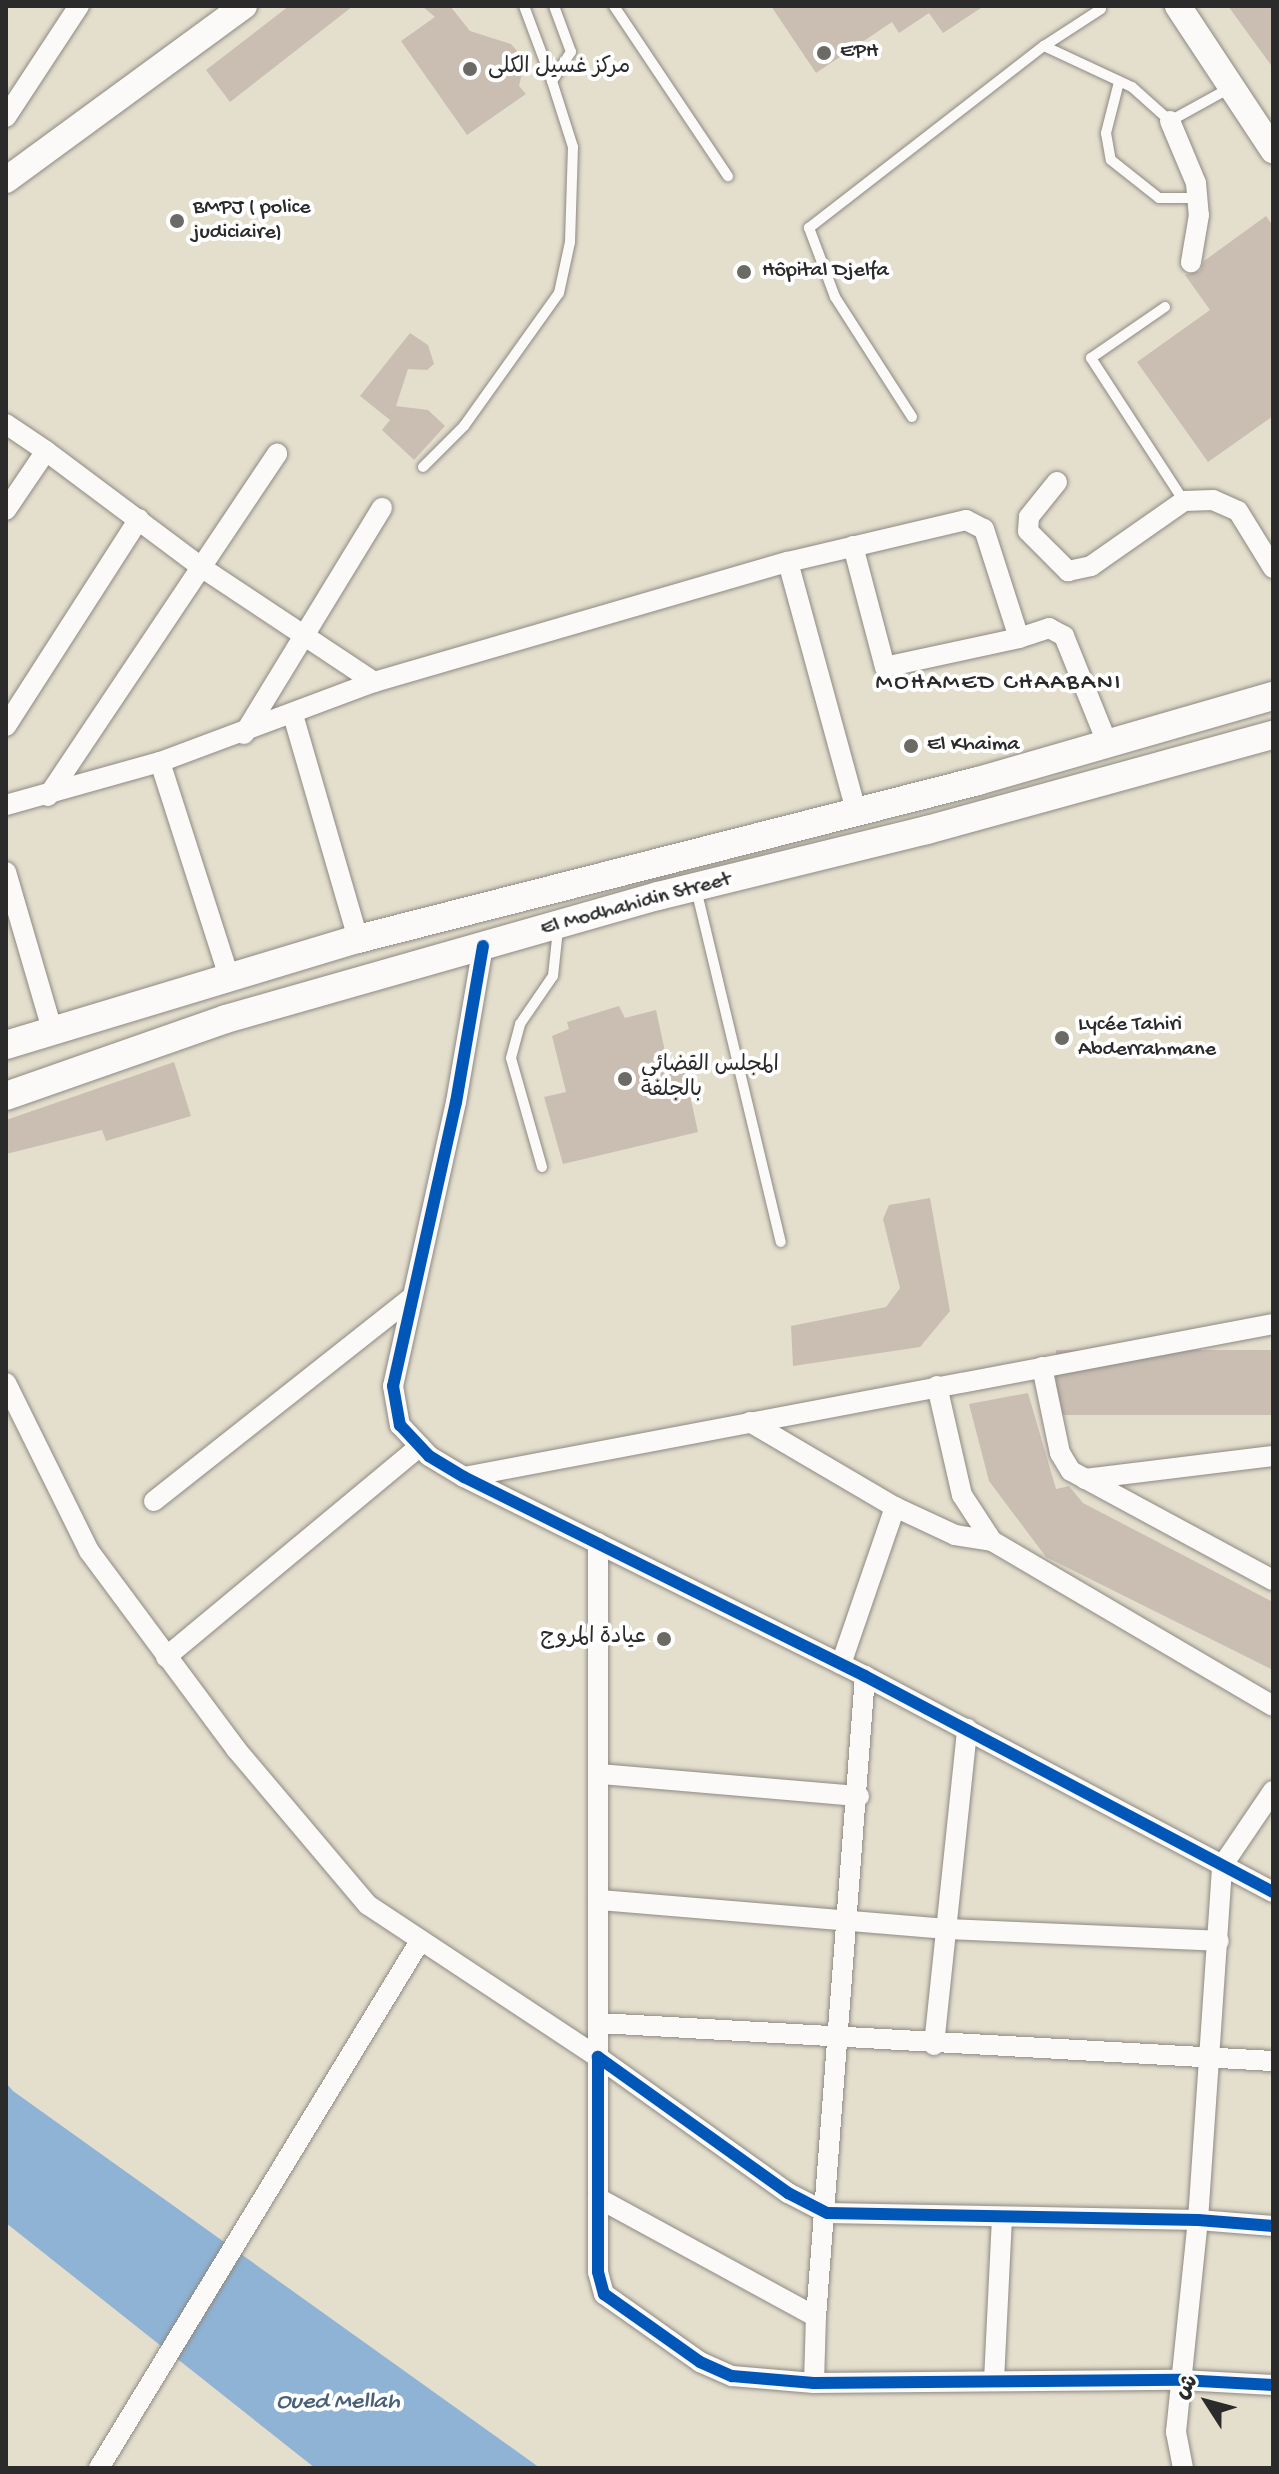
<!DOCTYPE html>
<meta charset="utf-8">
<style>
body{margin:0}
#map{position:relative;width:1279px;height:2474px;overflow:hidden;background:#e4decd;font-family:"Gochi Hand","Playpen Sans Arabic",sans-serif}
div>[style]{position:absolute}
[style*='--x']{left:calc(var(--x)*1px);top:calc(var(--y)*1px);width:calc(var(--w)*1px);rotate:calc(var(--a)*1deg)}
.water>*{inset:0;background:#8fb3d5}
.building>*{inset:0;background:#cabeb3;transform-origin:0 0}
.roads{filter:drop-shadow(0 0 2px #8d8a82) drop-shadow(0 0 2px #8d8a82)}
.service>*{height:10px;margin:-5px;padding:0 5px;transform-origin:5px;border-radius:5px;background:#fbfaf8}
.minor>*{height:20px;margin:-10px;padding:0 10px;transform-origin:10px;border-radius:10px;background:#fbfaf8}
.tertiary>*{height:26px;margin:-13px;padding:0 13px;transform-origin:13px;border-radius:13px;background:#fbfaf8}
.secondary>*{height:28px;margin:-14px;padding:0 14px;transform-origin:14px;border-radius:14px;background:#fbfaf8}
.cycleway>*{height:12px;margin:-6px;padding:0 6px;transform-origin:6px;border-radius:6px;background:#0057b8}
.dots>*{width:22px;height:22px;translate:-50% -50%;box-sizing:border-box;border:4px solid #fff;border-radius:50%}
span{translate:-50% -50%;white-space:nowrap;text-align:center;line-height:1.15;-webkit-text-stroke:8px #fff;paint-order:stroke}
.poi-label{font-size:22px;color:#2b2b2b}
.left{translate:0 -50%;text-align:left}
.right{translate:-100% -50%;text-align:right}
.street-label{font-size:22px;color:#2b2b2b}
.neighbourhood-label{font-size:24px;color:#2b2b2b;letter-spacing:2px}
.water-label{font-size:24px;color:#486079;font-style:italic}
.frame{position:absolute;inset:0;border:8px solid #2b2b2b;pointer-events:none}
.north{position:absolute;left:1167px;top:2362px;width:80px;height:80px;-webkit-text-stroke:6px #fff;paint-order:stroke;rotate:306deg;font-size:22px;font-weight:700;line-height:32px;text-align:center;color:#2b2b2b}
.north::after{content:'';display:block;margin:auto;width:28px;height:36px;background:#2b2b2b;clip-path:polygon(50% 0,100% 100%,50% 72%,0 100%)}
</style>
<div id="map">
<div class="water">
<i style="clip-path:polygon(6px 2083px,13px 2091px,540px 2468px,315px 2468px,6px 2223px)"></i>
</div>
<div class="building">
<i style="clip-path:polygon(289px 6px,353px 6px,230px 102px,206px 70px)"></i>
<i style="clip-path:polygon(422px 6px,450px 6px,470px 31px,511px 44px,525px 60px,519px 86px,526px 94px,467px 135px,401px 41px,435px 17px)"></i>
<i style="clip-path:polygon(771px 6px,984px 6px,943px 33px,929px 13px,899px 33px,892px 22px,816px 73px)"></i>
<i style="clip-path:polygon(1228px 6px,1273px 6px,1273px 68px)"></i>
<i style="clip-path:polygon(1266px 216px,1273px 226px,1273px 416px,1208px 462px,1137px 362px,1210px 310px,1185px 275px,1200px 271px,1204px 261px)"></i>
<i style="clip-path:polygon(410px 333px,428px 345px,434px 364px,427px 370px,408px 369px,396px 406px,428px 410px,445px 426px,414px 460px,382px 430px,390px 420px,360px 396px)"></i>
<i style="clip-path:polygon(619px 1006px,625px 1018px,656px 1010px,668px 1065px,682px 1059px,698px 1132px,563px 1164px,544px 1097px,566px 1092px,552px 1036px,569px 1029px,567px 1022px)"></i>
<i style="clip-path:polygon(174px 1062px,191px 1116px,106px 1141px,102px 1130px,6px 1154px,6px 1120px)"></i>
<i style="clip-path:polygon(930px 1198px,950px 1311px,920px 1347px,793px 1366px,791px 1326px,886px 1307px,900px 1288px,883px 1219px,889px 1205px)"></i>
<i style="left:1273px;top:1350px;width:65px;height:217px;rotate:90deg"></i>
<i style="clip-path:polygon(1028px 1393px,1056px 1489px,1069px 1486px,1083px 1503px,1273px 1602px,1273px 1670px,1046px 1557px,989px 1481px,969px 1404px)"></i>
</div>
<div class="roads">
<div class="service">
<i style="--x:524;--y:6;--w:80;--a:69.5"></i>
<i style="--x:552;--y:81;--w:35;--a:-57"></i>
<i style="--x:571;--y:52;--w:49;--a:-110.3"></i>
<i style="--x:614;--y:6;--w:205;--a:56.2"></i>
<i style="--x:1044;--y:46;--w:68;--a:-33"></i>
<i style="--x:1119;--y:82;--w:53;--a:104.3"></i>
<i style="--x:1106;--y:133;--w:27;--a:80"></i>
<i style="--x:1111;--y:160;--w:61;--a:38.4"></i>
<i style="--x:1159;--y:198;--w:38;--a:0"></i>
<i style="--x:1165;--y:307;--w:90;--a:145.4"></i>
<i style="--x:1091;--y:358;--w:171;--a:57"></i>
<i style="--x:912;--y:417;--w:143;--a:-122.7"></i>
<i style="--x:835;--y:297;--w:74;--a:-110.6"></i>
<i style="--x:809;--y:228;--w:297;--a:-37.8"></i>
<i style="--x:1044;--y:46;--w:97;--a:25"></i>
<i style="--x:1132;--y:87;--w:51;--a:41.8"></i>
<i style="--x:1170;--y:121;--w:68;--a:-28.8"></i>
<i style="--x:423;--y:467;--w:58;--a:-45"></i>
<i style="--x:464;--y:426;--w:163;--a:-54.5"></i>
<i style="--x:559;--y:293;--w:52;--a:-77.8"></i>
<i style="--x:570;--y:242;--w:95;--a:-88.2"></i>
<i style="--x:573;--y:147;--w:69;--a:-107.7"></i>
<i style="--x:696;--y:889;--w:363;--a:76.5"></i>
<i style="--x:542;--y:1167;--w:113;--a:-105.9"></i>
<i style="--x:511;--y:1058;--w:35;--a:-75"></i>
<i style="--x:520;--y:1024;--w:58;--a:-55.5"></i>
<i style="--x:553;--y:976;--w:47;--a:-83.9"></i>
</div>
<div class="minor">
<i style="--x:6;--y:117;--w:133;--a:-56.7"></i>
<i style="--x:1170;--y:121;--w:67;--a:67.2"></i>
<i style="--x:1196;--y:183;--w:32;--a:85"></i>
<i style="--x:1199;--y:215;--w:48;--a:99.7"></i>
<i style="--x:6;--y:424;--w:48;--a:34"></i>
<i style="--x:1057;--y:482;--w:45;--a:128.7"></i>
<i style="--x:1029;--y:517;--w:14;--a:94"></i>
<i style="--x:1028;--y:531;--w:57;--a:45"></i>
<i style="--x:1068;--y:571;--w:24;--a:-12"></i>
<i style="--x:1091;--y:566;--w:113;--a:-35"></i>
<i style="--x:1184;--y:501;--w:29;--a:-2"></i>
<i style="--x:1213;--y:500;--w:27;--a:24"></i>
<i style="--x:1238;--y:511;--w:67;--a:58.4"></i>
<i style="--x:6;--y:510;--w:71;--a:-55.9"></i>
<i style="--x:46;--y:451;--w:194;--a:36.8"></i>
<i style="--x:201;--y:567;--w:208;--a:33.6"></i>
<i style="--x:853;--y:546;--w:125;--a:75.2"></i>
<i style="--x:885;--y:667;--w:137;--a:-12.2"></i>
<i style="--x:788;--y:562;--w:258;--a:74.7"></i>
<i style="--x:293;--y:715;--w:233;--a:73.8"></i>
<i style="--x:6;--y:726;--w:246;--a:-57.3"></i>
<i style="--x:244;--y:734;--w:265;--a:-58.6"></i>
<i style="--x:160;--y:762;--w:229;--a:72.2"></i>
<i style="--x:48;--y:796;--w:412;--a:-56.2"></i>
<i style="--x:6;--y:805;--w:160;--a:-15.6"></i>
<i style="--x:160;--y:762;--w:228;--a:-20.5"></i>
<i style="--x:374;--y:682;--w:431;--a:-16.2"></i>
<i style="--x:788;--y:562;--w:183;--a:-13.3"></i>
<i style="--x:966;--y:520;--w:20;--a:27"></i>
<i style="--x:984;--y:529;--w:114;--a:72.2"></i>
<i style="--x:1019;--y:638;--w:32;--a:-18"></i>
<i style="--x:1049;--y:628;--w:17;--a:28"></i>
<i style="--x:1064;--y:636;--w:118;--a:68"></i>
<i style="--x:6;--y:872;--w:168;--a:73.7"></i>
<i style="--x:483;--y:946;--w:158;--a:99.8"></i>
<i style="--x:456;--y:1102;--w:291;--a:102.5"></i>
<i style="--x:393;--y:1386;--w:40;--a:80"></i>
<i style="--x:400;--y:1425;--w:42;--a:46.9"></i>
<i style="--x:429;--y:1456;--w:41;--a:31"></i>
<i style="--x:464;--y:1477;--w:448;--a:26.4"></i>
<i style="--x:865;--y:1676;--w:462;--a:27.9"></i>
<i style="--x:1042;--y:1367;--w:88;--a:78.2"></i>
<i style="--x:1060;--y:1453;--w:21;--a:59"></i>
<i style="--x:1071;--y:1471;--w:230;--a:28.4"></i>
<i style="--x:6;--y:1383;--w:187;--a:63.7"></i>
<i style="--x:89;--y:1551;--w:247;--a:53.4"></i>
<i style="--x:236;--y:1749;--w:204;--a:49.8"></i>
<i style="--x:368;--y:1905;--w:276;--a:33.5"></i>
<i style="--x:598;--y:2057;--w:514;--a:-90"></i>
<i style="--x:937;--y:1386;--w:112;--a:77.1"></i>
<i style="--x:962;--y:1495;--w:55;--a:56.9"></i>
<i style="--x:992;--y:1541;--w:326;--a:30.4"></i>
<i style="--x:750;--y:1422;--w:168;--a:30.4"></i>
<i style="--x:895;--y:1507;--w:66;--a:25"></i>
<i style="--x:955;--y:1535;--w:37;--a:9"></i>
<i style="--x:464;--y:1477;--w:823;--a:-10.71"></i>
<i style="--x:1085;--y:1479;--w:189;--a:-7"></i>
<i style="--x:154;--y:1501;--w:326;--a:-38.3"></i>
<i style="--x:166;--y:1657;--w:330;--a:-39.7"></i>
<i style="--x:841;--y:1664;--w:166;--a:-71"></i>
<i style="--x:600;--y:1774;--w:260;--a:4.9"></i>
<i style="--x:601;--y:1900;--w:346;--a:4.8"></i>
<i style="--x:946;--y:1929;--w:273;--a:2.5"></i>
<i style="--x:599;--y:2023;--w:675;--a:3.23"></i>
<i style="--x:934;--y:2045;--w:318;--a:-84"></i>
<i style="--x:598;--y:2198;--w:248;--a:28.6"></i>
<i style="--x:816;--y:2317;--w:643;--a:-85.63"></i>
<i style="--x:1273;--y:2226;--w:75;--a:-175.4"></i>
<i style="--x:1198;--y:2220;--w:371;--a:-178.9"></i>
<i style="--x:827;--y:2213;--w:44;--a:-152.9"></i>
<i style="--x:788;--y:2193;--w:234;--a:-144.4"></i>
<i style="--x:598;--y:2057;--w:215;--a:90"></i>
<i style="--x:598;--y:2272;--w:23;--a:75"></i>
<i style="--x:604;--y:2294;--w:118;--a:35.3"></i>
<i style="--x:700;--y:2362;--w:35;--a:24"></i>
<i style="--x:732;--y:2376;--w:82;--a:4.9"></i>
<i style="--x:814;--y:2383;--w:367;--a:-0.5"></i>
<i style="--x:1181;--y:2380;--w:92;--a:3.1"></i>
<i style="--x:994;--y:2381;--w:163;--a:-87.2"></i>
<i style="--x:814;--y:2383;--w:66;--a:-88.3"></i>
<i style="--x:99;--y:2468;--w:617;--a:-58.65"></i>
<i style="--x:1183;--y:2468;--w:37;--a:-101"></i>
<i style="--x:1176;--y:2432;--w:213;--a:-84.1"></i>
<i style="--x:1198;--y:2220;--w:355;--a:-86.1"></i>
<i style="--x:1222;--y:1866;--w:91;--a:-55.8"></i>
</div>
<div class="tertiary">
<i style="--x:1178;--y:6;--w:173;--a:56.6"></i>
<i style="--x:6;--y:180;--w:295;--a:-36.2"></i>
</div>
<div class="secondary">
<i style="--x:6;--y:1045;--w:368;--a:-16.8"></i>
<i style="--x:358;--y:939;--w:640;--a:-14.3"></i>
<i style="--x:978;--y:781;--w:307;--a:-16.1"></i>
<i style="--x:6;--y:1096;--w:233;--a:-19.3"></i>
<i style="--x:226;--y:1019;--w:449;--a:-15.9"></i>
<i style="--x:658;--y:896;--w:277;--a:-13.8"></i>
<i style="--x:927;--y:830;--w:359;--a:-15.4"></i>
</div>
</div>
<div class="cycleway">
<i style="--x:483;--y:946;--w:158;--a:99.8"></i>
<i style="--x:456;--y:1102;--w:291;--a:102.5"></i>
<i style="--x:393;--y:1386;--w:40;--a:80"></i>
<i style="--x:400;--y:1425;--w:42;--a:46.9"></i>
<i style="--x:429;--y:1456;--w:41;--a:31"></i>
<i style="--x:464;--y:1477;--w:448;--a:26.4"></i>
<i style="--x:865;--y:1676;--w:462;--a:27.9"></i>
<i style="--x:1273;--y:2226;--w:75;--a:-175.4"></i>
<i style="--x:1198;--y:2220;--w:371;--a:-178.9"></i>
<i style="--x:827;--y:2213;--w:44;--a:-152.9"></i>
<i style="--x:788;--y:2193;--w:234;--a:-144.4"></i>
<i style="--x:598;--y:2057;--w:215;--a:90"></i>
<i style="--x:598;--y:2272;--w:23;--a:75"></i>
<i style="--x:604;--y:2294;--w:118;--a:35.3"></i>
<i style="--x:700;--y:2362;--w:35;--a:24"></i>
<i style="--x:732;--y:2376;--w:82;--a:4.9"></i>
<i style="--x:814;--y:2383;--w:367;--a:-0.5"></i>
<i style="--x:1181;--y:2380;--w:92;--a:3.1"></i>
</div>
<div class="dots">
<i style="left:824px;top:53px;background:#6c6a64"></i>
<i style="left:470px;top:69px;background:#6c6a64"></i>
<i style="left:177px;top:221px;background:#6c6a64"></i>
<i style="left:744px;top:272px;background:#6c6a64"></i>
<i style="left:911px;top:746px;background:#6c6a64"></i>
<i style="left:1062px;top:1038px;background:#6c6a64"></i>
<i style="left:625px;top:1079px;background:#6c6a64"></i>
<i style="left:664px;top:1639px;background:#6c6a64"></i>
</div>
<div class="poi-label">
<span class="left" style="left:840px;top:53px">EPH</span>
<span class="left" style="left:488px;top:69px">مركز غسيل الكلى</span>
<span class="left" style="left:193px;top:221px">BMPJ ( police<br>judiciaire)</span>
<span class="left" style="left:762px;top:272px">Hôpital Djelfa</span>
<span class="left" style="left:927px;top:746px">El Khaima</span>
<span class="left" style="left:1078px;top:1038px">Lycée Tahiri<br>Abderrahmane</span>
<span class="left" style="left:641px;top:1079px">المجلس القضائي<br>بالجلفة</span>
<span class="right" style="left:646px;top:1639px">عيادة المروج</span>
</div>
<div class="street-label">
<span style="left:636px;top:905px;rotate:-15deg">El Modhahidin Street</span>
</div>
<div class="neighbourhood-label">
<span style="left:999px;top:684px">MOHAMED CHAABANI</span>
</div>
<div class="water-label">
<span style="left:338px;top:2403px">Oued Mellah</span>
</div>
<div class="frame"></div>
<div class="north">ش</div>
</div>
